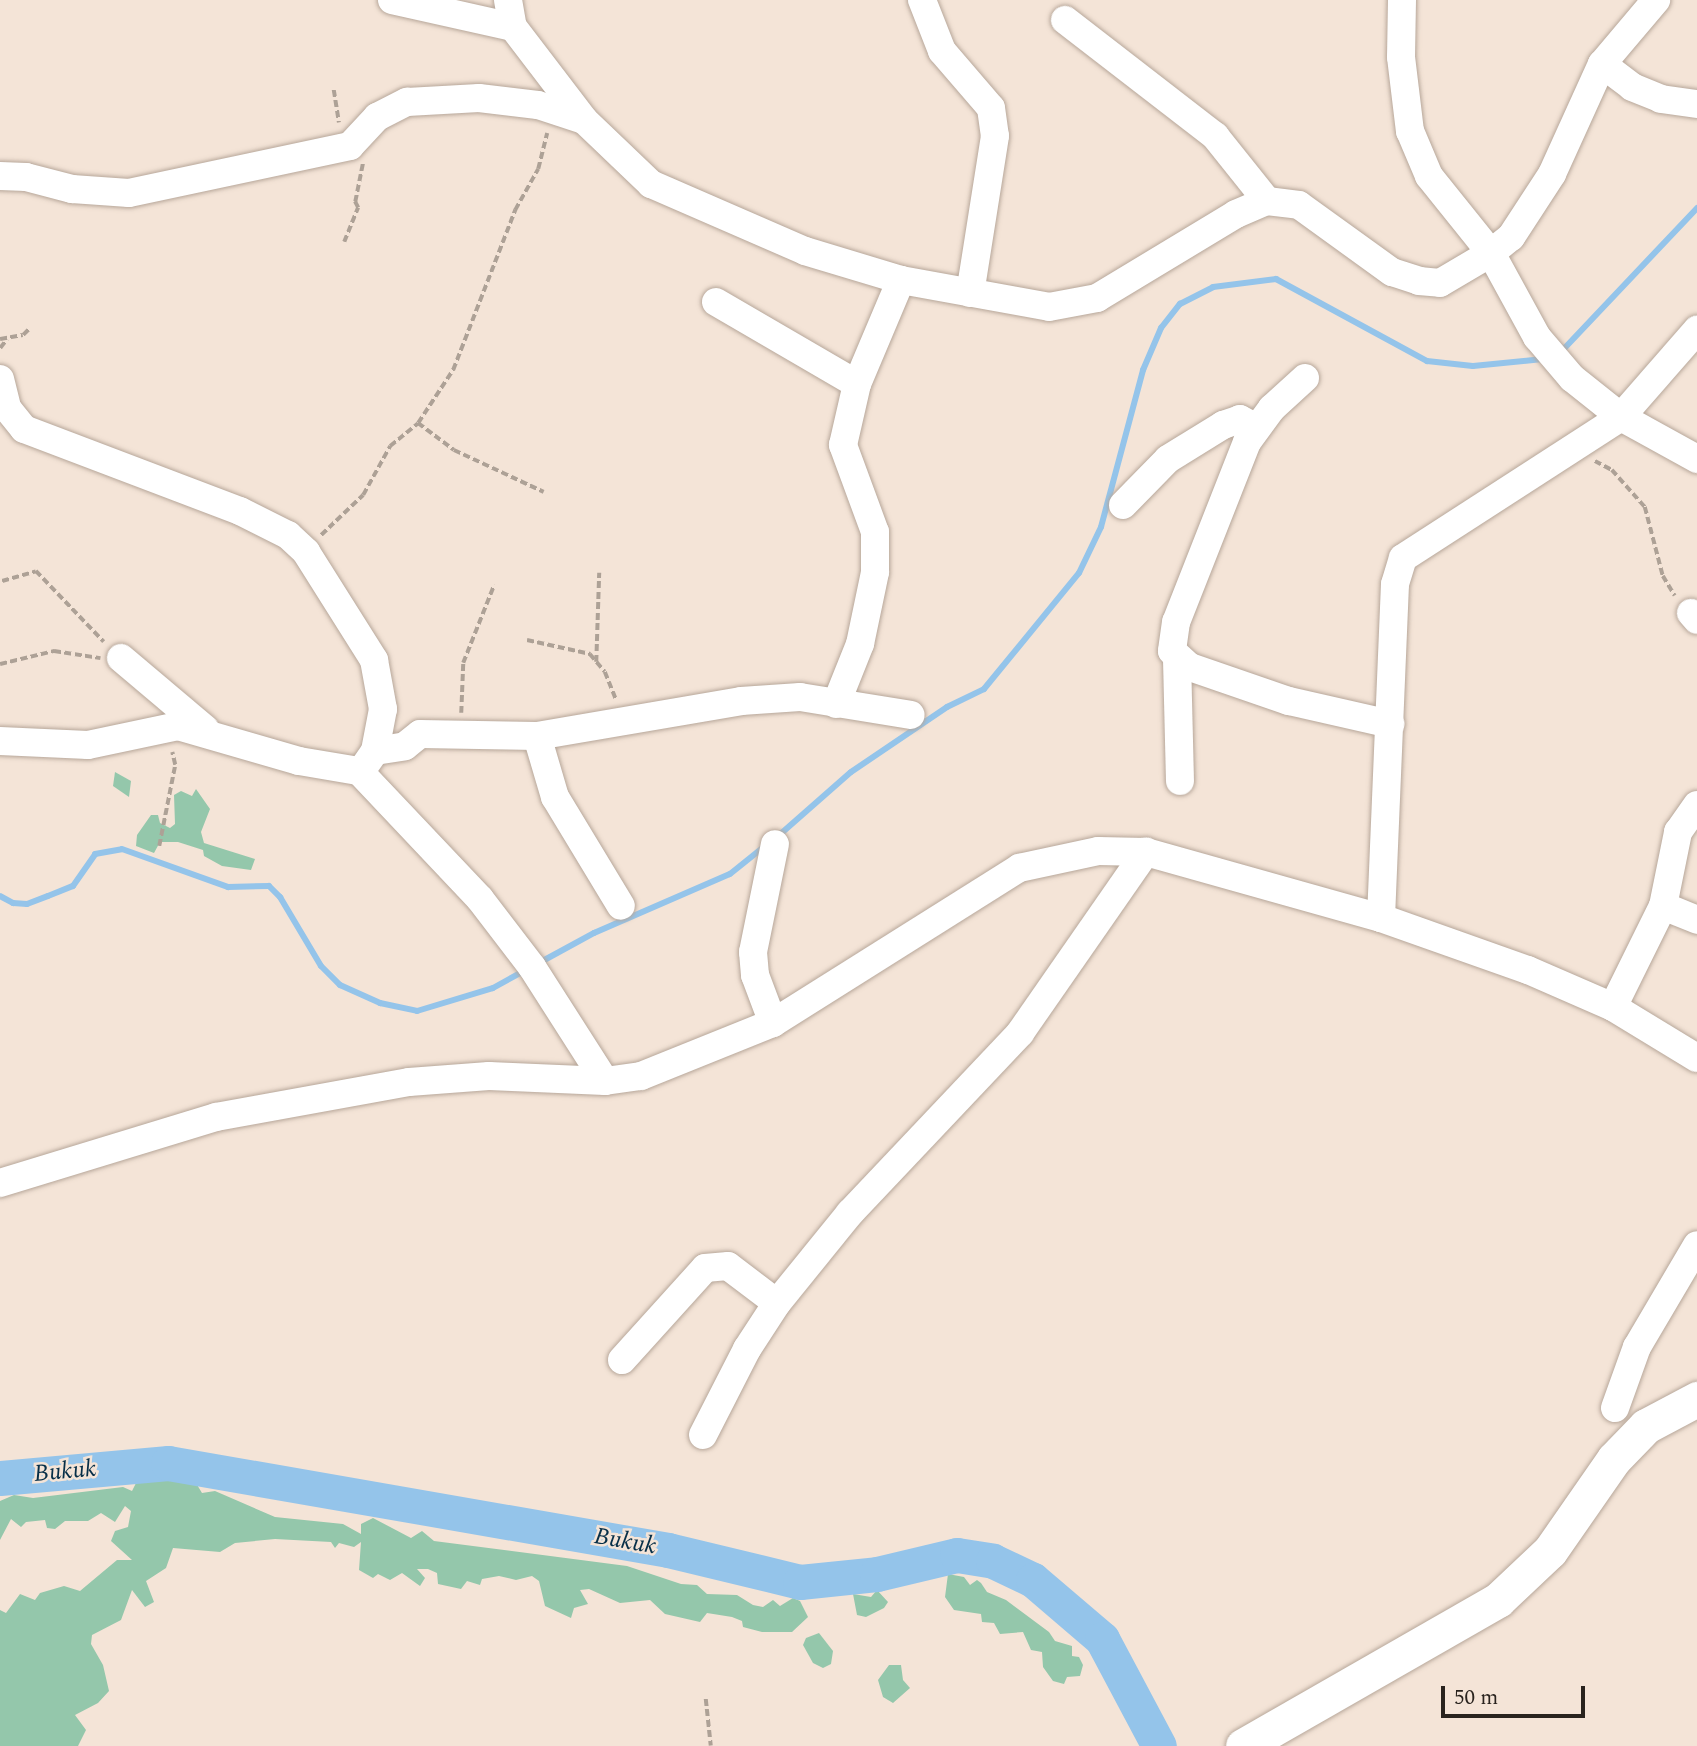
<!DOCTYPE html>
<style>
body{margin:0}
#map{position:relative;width:1697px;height:1746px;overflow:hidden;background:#f4e4d7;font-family:Spectral,serif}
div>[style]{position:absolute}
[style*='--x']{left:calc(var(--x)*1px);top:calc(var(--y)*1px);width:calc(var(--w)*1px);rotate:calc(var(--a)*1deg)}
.green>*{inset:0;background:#94c7ab}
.stream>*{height:6px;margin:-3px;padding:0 3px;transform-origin:3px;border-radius:3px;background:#94c4ea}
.river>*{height:35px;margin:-17.5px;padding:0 17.5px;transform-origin:17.5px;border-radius:17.5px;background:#94c4ea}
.path>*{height:3.5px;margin-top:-1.75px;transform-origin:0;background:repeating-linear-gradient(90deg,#ada196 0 7px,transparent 0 10.5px)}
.roads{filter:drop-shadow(0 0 2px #b7a79a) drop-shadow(0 0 2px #b7a79a)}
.minor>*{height:28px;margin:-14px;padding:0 14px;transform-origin:14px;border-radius:14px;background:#fff}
.major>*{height:35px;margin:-17.5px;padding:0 17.5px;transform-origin:17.5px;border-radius:17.5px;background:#fff}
span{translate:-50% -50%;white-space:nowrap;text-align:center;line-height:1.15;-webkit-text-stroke:5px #f4e4d7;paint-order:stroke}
.water-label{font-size:24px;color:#072f48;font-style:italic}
.scale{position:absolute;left:1441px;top:1686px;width:144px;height:32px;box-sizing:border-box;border:4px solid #29231e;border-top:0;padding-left:9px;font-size:21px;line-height:24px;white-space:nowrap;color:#29231e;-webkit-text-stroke:5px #f4e4d7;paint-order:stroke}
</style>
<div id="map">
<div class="green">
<i style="clip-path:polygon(115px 772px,131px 781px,129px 797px,113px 786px)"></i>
<i style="clip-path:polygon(196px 789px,210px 809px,201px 832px,204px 843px,255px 859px,251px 870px,222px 866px,204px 856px,203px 850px,178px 842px,160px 842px,154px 853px,136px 846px,137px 835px,151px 815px,158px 815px,160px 823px,170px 828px,175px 824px,174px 795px,181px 791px,192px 796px)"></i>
<i style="clip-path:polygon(163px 1469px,174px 1475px,190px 1473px,202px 1493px,215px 1491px,275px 1517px,343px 1524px,361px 1534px,361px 1524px,373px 1518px,411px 1538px,422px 1531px,434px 1541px,627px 1566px,681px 1584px,697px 1585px,707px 1594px,737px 1595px,753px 1605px,763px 1607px,773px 1600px,780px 1606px,793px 1598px,800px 1601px,808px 1617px,792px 1632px,762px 1632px,743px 1627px,742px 1621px,732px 1617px,707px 1613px,700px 1622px,665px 1614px,650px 1600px,620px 1603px,589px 1589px,580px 1590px,588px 1604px,574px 1608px,571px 1618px,545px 1606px,539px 1581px,532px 1576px,516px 1580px,499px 1576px,482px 1579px,480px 1585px,467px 1581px,461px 1589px,438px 1584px,437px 1573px,428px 1569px,417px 1569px,425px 1578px,420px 1586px,402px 1573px,390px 1580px,378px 1574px,373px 1578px,359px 1570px,361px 1542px,354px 1547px,339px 1543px,335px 1548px,331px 1542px,275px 1539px,235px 1543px,220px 1552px,173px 1548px,166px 1568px,146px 1581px,154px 1602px,145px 1607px,132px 1590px,121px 1620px,92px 1635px,91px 1644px,103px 1665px,109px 1691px,98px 1703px,75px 1715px,86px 1730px,78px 1746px,0 1746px,0 1610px,6px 1613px,20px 1594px,35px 1600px,40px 1593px,64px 1586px,80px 1591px,117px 1560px,132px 1560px,111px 1541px,115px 1531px,128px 1527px,131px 1511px,125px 1506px,115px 1522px,101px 1513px,88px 1521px,65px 1521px,55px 1529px,47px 1528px,45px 1520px,26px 1522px,21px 1527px,11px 1519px,0 1540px,0 1501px,14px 1495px,33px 1498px,123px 1487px,132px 1491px,137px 1481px,143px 1482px,147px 1473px)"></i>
<i style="clip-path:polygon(948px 1574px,964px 1577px,970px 1585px,977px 1580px,981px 1583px,987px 1592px,1006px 1600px,1049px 1632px,1055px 1641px,1072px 1646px,1072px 1656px,1079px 1657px,1083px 1665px,1080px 1676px,1067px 1677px,1064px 1684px,1053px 1681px,1043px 1667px,1042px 1652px,1031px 1650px,1023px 1632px,1000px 1634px,994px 1623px,982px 1622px,981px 1614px,954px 1610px,945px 1597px)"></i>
<i style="clip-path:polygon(877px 1590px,888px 1602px,884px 1608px,866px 1617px,857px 1615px,853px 1594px,871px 1597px)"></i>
<i style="clip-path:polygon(819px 1633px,833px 1651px,831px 1664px,823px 1668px,813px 1663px,803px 1645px,806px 1638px)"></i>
<i style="clip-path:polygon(889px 1665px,901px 1665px,903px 1680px,910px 1688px,893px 1703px,883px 1697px,878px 1680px)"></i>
</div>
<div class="stream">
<i style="--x:1559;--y:354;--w:201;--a:-46.6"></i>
<i style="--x:777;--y:837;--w:98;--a:-41.3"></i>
<i style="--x:851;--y:772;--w:116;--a:-34.1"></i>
<i style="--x:947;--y:707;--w:41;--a:-25.9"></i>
<i style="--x:984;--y:689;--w:150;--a:-50.7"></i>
<i style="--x:1079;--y:573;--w:51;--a:-64.4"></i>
<i style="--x:1101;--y:527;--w:163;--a:-75"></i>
<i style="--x:1143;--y:370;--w:46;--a:-66.8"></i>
<i style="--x:1161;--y:328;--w:31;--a:-52"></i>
<i style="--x:1180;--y:304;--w:37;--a:-27"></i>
<i style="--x:1213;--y:287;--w:64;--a:-7.2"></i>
<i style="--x:1276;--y:279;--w:172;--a:28.5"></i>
<i style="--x:1427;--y:361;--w:46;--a:6.2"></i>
<i style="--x:1473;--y:366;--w:70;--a:-5.7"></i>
<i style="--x:0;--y:896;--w:15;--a:28"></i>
<i style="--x:13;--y:903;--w:14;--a:4"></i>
<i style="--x:27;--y:904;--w:22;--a:-21"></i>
<i style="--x:48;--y:896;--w:27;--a:-22"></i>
<i style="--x:73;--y:886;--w:39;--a:-55"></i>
<i style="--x:95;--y:854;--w:27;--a:-10"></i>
<i style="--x:122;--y:849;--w:113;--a:19.7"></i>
<i style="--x:228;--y:887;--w:41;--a:-1.4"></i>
<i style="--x:269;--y:886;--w:16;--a:45"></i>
<i style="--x:280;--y:897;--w:80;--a:59.3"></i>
<i style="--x:321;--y:966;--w:27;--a:45"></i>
<i style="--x:340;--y:985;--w:44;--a:24.2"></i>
<i style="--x:380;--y:1003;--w:38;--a:12"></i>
<i style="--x:417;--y:1011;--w:79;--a:-16.8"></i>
<i style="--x:493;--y:988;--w:35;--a:-29"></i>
<i style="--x:537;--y:964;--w:65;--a:-28.5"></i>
<i style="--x:594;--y:933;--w:148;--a:-23.5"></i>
<i style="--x:730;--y:874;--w:45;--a:-38.7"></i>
</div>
<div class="river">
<i style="--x:0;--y:1478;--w:169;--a:-5.1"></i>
<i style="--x:168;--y:1463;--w:508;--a:9.87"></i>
<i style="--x:668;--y:1550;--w:136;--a:13.6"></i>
<i style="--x:800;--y:1582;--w:77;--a:-5.9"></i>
<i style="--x:877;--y:1574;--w:82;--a:-13.4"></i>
<i style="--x:957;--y:1555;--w:36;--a:9"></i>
<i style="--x:993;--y:1561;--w:44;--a:25.4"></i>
<i style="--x:1033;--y:1580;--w:91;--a:40.5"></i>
<i style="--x:1102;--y:1639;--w:121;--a:62"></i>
</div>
<div class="path">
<i style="--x:334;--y:90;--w:33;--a:81"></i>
<i style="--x:344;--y:242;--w:37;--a:-68"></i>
<i style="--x:358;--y:208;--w:7;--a:-117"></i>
<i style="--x:355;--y:202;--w:41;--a:-78.7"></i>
<i style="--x:0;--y:339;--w:23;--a:-10"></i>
<i style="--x:23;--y:335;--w:8;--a:-45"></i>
<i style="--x:0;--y:348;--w:11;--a:-52"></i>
<i style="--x:418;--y:423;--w:45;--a:36.9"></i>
<i style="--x:454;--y:450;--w:99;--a:25"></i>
<i style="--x:1595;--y:461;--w:19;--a:28"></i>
<i style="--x:1612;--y:470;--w:50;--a:48.3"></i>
<i style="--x:1645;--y:507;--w:71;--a:75.4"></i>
<i style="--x:1663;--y:576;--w:23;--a:59"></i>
<i style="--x:321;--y:535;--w:58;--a:-43.6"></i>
<i style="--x:363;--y:495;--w:56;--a:-61.1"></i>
<i style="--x:390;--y:446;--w:36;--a:-39"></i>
<i style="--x:418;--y:423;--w:64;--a:-56.6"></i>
<i style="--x:453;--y:370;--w:172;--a:-68.8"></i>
<i style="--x:515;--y:210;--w:47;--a:-60.7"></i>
<i style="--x:538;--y:169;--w:37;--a:-76"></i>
<i style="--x:2;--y:581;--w:35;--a:-16"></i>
<i style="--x:36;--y:571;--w:98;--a:46.2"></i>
<i style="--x:527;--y:640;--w:65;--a:12.5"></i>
<i style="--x:590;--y:654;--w:23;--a:50"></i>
<i style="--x:605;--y:672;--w:29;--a:68"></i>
<i style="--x:596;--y:662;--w:89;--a:-88.1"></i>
<i style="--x:0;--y:664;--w:56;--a:-13.5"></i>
<i style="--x:54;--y:651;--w:47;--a:8.7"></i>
<i style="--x:461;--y:713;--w:50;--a:-87.7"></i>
<i style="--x:463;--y:663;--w:84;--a:-68.3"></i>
<i style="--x:159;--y:846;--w:83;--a:-78.8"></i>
<i style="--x:175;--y:765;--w:13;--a:-103"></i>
<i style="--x:706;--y:1699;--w:47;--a:83.9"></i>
</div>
<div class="roads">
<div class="minor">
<i style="--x:392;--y:0;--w:124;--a:12.6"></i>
<i style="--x:508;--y:0;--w:27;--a:80"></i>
<i style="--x:513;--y:27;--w:117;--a:52.6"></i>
<i style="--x:584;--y:120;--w:93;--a:43.7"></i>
<i style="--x:651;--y:184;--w:168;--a:23.5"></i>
<i style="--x:805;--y:251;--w:100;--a:16.8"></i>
<i style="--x:901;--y:280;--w:150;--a:10.3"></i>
<i style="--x:1049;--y:307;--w:49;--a:-10.6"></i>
<i style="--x:1097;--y:298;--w:162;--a:-31.1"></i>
<i style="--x:1236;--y:214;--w:34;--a:-23"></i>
<i style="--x:1267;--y:201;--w:32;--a:7"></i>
<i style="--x:1299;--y:205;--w:115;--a:35.8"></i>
<i style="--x:1392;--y:272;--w:28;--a:18"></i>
<i style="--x:1419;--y:281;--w:21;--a:5"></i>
<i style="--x:1440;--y:283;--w:59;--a:-30.5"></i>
<i style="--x:1491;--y:253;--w:96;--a:61.3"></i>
<i style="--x:1537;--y:337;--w:54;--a:49.5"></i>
<i style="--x:1572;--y:378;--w:63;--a:38.5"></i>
<i style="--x:1621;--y:417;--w:87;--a:28.9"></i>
<i style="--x:922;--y:0;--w:55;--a:68.6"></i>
<i style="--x:942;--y:51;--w:75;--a:49.3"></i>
<i style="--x:991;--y:108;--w:28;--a:82"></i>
<i style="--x:995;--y:136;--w:159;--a:99"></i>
<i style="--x:1402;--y:0;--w:57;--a:91"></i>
<i style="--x:1401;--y:57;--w:75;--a:83.1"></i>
<i style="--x:1410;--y:131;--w:49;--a:67.1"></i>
<i style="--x:1429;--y:176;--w:99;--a:51.2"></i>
<i style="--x:1491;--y:253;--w:26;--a:-39"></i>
<i style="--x:1511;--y:237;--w:75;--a:-56.9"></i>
<i style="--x:1552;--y:174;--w:121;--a:-65.6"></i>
<i style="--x:1602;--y:64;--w:84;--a:-49.8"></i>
<i style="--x:1065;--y:20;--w:190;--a:37.7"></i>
<i style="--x:1215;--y:136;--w:83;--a:51.3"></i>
<i style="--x:1602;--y:64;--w:38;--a:37"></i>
<i style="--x:1632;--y:87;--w:31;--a:22"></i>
<i style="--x:1661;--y:99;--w:36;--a:8"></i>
<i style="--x:0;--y:176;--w:26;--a:2"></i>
<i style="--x:26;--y:177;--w:48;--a:14.6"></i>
<i style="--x:72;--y:189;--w:57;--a:4"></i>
<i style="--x:129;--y:193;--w:226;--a:-12"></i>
<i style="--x:350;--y:146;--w:40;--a:-47"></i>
<i style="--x:377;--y:117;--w:34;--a:-27"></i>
<i style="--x:407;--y:102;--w:72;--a:-3.2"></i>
<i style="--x:479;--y:98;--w:59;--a:6.8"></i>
<i style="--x:538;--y:105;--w:48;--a:18.1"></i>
<i style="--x:716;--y:302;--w:163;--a:30.2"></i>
<i style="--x:1305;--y:378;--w:45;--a:137.7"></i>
<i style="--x:1272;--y:408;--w:42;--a:126.3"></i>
<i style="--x:1247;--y:442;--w:193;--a:111.5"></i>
<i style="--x:1176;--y:622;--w:29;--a:98"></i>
<i style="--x:1172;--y:651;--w:24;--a:42"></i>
<i style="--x:1190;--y:667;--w:105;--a:19"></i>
<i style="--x:1289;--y:701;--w:104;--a:12.8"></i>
<i style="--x:0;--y:379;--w:30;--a:76"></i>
<i style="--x:7;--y:408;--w:27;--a:51"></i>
<i style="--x:24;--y:429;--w:231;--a:20.8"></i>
<i style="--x:240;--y:511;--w:54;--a:26.6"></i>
<i style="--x:288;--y:535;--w:25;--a:43"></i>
<i style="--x:306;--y:552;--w:128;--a:57.8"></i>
<i style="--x:374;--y:660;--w:50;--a:79.6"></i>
<i style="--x:383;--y:709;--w:43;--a:100.8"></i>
<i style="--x:1123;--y:505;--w:64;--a:-45.6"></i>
<i style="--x:1168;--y:459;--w:65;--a:-31.7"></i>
<i style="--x:1223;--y:425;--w:18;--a:-19"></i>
<i style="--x:1240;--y:419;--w:19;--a:28"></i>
<i style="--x:1691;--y:613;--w:9;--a:49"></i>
<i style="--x:121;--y:658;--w:110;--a:40.2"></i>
<i style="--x:1177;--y:659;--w:122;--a:88.6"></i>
<i style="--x:836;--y:704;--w:65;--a:-68.2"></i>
<i style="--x:860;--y:644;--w:74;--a:-78.2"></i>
<i style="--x:875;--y:572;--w:40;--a:-90"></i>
<i style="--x:875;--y:532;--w:93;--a:-110.2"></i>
<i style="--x:843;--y:445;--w:63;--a:-77.1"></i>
<i style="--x:857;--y:384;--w:113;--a:-67.1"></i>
<i style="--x:537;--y:736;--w:64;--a:73.6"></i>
<i style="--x:555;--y:797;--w:127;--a:58.8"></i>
<i style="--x:0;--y:741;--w:88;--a:2.6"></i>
<i style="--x:88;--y:745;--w:92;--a:-11.9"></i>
<i style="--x:178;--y:726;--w:126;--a:16.1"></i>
<i style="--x:299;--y:761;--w:61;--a:9.5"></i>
<i style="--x:359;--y:771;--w:176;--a:46.6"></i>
<i style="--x:480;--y:899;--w:86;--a:52.6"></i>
<i style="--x:532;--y:967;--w:135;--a:57.4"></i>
<i style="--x:366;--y:764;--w:16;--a:-55"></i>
<i style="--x:375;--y:751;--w:30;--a:-9"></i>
<i style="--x:405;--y:746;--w:19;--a:-39"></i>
<i style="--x:420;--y:734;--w:117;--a:1"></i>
<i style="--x:537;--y:736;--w:207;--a:-9.7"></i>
<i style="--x:741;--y:701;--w:59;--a:-3.9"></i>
<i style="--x:800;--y:697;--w:112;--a:9.2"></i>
<i style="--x:1663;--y:906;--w:37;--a:22"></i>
<i style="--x:1381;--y:918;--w:334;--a:-87.6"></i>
<i style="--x:1395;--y:584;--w:27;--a:-73"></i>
<i style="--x:1403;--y:558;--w:260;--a:-32.9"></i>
<i style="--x:1621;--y:417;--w:116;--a:-48.9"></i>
<i style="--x:1613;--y:1007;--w:113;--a:-63.7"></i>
<i style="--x:1663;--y:906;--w:76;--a:-78.5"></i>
<i style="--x:1678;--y:832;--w:33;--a:-55"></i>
<i style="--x:773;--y:1023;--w:51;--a:-110.6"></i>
<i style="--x:755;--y:975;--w:23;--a:-95"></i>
<i style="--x:753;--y:952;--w:110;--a:-78.5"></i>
<i style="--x:0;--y:1183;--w:226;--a:-17"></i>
<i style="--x:216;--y:1117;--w:196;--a:-10.3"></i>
<i style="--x:409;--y:1082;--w:80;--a:-4.3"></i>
<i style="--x:489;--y:1076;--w:116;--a:2.5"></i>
<i style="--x:605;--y:1081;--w:36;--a:-8"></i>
<i style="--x:641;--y:1076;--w:142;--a:-21.9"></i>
<i style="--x:773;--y:1023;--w:291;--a:-32.2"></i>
<i style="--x:1019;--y:868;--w:81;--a:-12.1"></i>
<i style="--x:1098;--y:851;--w:48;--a:1.2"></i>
<i style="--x:1146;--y:852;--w:244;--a:15.7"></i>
<i style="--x:1381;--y:918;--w:156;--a:19.5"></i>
<i style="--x:1528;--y:970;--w:93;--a:23.5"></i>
<i style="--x:1613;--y:1007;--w:98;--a:31.3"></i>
<i style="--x:622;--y:1360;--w:124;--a:-47.9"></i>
<i style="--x:705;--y:1268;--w:23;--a:-5"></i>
<i style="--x:728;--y:1266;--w:61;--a:37.1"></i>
<i style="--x:1615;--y:1408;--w:65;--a:-70.2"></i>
<i style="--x:1637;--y:1347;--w:118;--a:-59.5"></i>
<i style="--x:703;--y:1435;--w:97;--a:-62.9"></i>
<i style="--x:747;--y:1349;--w:55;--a:-56.9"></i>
<i style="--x:777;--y:1303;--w:116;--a:-51"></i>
<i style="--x:850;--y:1213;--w:248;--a:-46.6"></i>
<i style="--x:1020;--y:1033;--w:221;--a:-55.2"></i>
</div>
<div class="major">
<i style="--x:1243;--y:1746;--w:294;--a:-29.8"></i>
<i style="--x:1498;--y:1600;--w:71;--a:-43.3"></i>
<i style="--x:1550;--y:1551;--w:112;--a:-55.2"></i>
<i style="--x:1614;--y:1459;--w:46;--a:-45.9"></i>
<i style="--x:1646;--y:1426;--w:58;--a:-27.9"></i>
</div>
</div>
<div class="water-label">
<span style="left:65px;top:1472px;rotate:-5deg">Bukuk</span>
<span style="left:625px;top:1542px;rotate:10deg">Bukuk</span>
</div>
<div class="scale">50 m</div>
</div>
